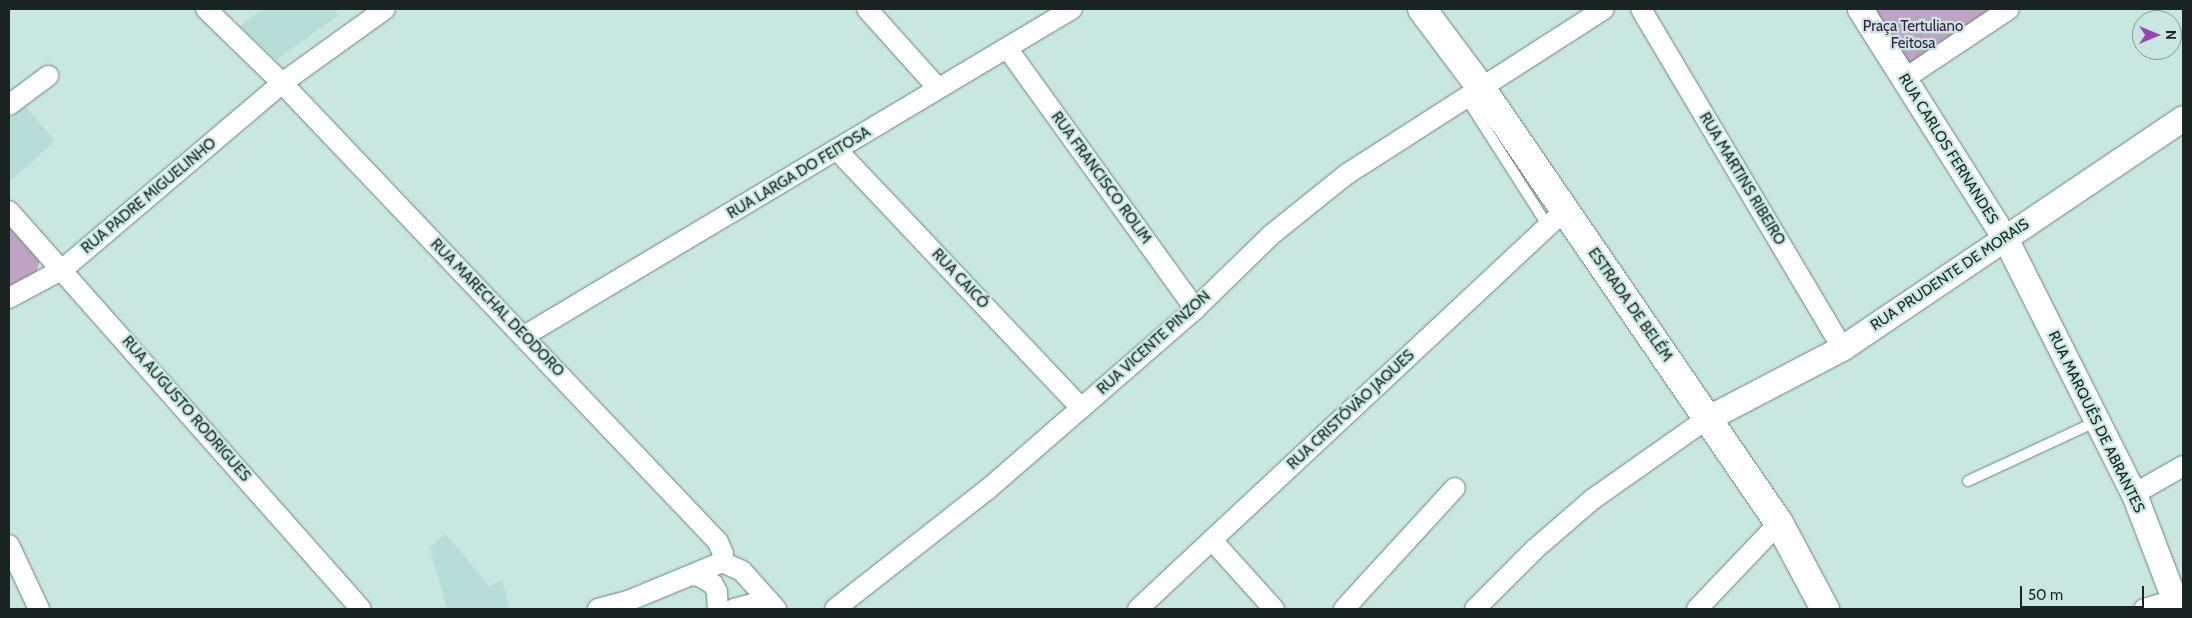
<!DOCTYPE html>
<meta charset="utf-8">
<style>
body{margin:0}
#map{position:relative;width:2192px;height:618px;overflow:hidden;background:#c9e7e1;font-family:Cabin,sans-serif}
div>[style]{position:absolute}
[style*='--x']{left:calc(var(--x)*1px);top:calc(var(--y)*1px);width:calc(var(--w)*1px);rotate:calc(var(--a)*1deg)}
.built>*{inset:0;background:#b7ded6}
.green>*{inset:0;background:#bda4c3}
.roads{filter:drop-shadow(0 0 1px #69847f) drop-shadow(0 0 1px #69847f)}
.service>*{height:10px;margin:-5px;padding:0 5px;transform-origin:5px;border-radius:5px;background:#fff}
.minor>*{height:20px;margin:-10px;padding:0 10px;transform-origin:10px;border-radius:10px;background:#fff}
.tertiary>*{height:25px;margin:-12.5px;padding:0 12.5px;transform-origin:12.5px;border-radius:12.5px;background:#fff}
.secondary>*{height:28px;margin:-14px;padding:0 14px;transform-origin:14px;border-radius:14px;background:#fff}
span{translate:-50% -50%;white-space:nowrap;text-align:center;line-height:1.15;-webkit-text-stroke:4.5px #c9e7e1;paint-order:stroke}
.park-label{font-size:15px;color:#3e1b45}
.street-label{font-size:15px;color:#1a2523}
.frame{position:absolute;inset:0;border:10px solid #1a2523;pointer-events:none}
.north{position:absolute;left:2132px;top:10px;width:50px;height:50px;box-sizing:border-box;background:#c9e7e1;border:1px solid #839995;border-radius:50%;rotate:90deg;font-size:14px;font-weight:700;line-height:20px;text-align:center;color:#1a2523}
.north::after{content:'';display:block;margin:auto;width:18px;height:22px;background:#9c43af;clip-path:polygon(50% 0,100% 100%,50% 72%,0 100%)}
.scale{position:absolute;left:2020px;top:586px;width:124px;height:22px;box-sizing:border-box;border:2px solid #1a2523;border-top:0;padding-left:6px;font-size:15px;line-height:18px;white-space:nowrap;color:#1a2523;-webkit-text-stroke:4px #c9e7e1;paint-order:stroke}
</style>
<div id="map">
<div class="built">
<i style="clip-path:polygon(262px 9px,334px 9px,339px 15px,276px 60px,240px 26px)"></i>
<i style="clip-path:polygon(25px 106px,55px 141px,12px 180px,9px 177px,9px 120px)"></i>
<i style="clip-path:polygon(445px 533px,489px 586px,502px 580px,509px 609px,447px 609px,430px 548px)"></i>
</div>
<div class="green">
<i style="clip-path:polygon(1867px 9px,2001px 9px,1915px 62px,1906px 62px)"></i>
<i style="clip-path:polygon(9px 221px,40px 260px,36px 273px,9px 287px)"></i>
</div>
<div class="roads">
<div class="service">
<i style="--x:1466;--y:98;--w:152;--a:57.4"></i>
<i style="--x:1968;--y:481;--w:142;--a:-24.9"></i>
</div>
<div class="minor">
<i style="--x:206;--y:9;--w:106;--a:44.2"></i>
<i style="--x:282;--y:83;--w:633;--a:46.47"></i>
<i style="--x:718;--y:542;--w:13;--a:67"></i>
<i style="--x:723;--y:554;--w:8;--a:97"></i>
<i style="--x:867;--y:9;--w:106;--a:48.1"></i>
<i style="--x:1641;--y:9;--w:394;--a:59.3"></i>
<i style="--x:1007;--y:48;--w:322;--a:54.2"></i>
<i style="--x:1904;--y:79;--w:126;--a:-33.7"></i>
<i style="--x:9;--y:105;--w:49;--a:-36.6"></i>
<i style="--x:838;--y:151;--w:354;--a:46.6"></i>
<i style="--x:9;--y:211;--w:531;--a:48.51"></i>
<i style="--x:9;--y:298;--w:61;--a:-28.2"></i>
<i style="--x:63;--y:269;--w:287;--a:-40.3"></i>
<i style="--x:282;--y:83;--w:127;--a:-35.7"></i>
<i style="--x:524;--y:336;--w:638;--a:-30.83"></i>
<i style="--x:2134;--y:494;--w:56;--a:-29.7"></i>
<i style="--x:1212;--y:540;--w:93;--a:48.1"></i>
<i style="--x:9;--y:545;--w:71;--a:64.9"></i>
<i style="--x:722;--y:562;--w:22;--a:24"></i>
<i style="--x:742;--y:571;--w:51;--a:48.2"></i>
<i style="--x:691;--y:575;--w:8;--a:7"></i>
<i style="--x:699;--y:576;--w:16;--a:30"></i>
<i style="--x:713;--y:584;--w:9;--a:63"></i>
<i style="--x:717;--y:592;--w:17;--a:87"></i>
<i style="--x:598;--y:609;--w:31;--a:-15"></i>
<i style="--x:628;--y:601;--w:102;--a:-22.5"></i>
<i style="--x:734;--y:609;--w:35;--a:-15"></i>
<i style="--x:835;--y:609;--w:193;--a:-38.1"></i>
<i style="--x:987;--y:490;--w:276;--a:-41"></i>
<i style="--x:1195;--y:309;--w:106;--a:-44.2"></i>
<i style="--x:1271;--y:235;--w:97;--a:-38.8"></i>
<i style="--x:1347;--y:174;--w:305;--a:-32.7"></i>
<i style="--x:1138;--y:609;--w:583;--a:-43.05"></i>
<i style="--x:1344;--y:609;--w:164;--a:-47.5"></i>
<i style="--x:1475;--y:609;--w:85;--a:-45"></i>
<i style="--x:1535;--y:549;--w:77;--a:-40.8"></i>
<i style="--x:1593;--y:499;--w:141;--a:-35.2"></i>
<i style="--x:1697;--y:609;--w:119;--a:-46.4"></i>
<i style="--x:2144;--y:609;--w:41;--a:-17.1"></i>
</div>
<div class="tertiary">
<i style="--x:1860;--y:9;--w:271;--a:57.7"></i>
<i style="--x:2005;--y:238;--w:287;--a:63.3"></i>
<i style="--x:2134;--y:494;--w:123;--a:69.1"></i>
<i style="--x:1708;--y:418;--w:151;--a:-27.6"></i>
<i style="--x:1842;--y:348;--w:411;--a:-34"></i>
</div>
<div class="secondary">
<i style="--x:1422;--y:9;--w:99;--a:53.2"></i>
<i style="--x:1481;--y:88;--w:527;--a:55.59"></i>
<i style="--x:1779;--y:523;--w:98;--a:61.9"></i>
</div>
</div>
<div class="park-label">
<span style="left:1913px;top:35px">Praça Tertuliano<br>Feitosa</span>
</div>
<div class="street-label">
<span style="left:1948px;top:149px;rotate:58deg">RUA CARLOS FERNANDES</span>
<span style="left:799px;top:173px;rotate:-31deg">RUA LARGA DO FEITOSA</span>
<span style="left:1101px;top:178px;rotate:54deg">RUA FRANCISCO ROLIM</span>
<span style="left:1742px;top:179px;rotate:59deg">RUA MARTINS RIBEIRO</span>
<span style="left:149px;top:196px;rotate:-40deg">RUA PADRE MIGUELINHO</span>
<span style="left:1950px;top:275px;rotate:-34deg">RUA PRUDENTE DE MORAIS</span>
<span style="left:960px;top:279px;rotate:47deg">RUA CAICÓ</span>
<span style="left:1630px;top:305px;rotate:55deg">ESTRADA DE BELÉM</span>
<span style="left:497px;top:308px;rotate:46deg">RUA MARECHAL DEODORO</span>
<span style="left:1154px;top:343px;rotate:-42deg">RUA VICENTE PINZON</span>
<span style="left:186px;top:409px;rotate:49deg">RUA AUGUSTO RODRIGUES</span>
<span style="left:1351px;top:410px;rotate:-43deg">RUA CRISTÓVÃO JAQUES</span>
<span style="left:2096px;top:422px;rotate:64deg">RUA MARQUÊS DE ABRANTES</span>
</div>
<div class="frame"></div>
<div class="north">N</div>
<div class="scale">50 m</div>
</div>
